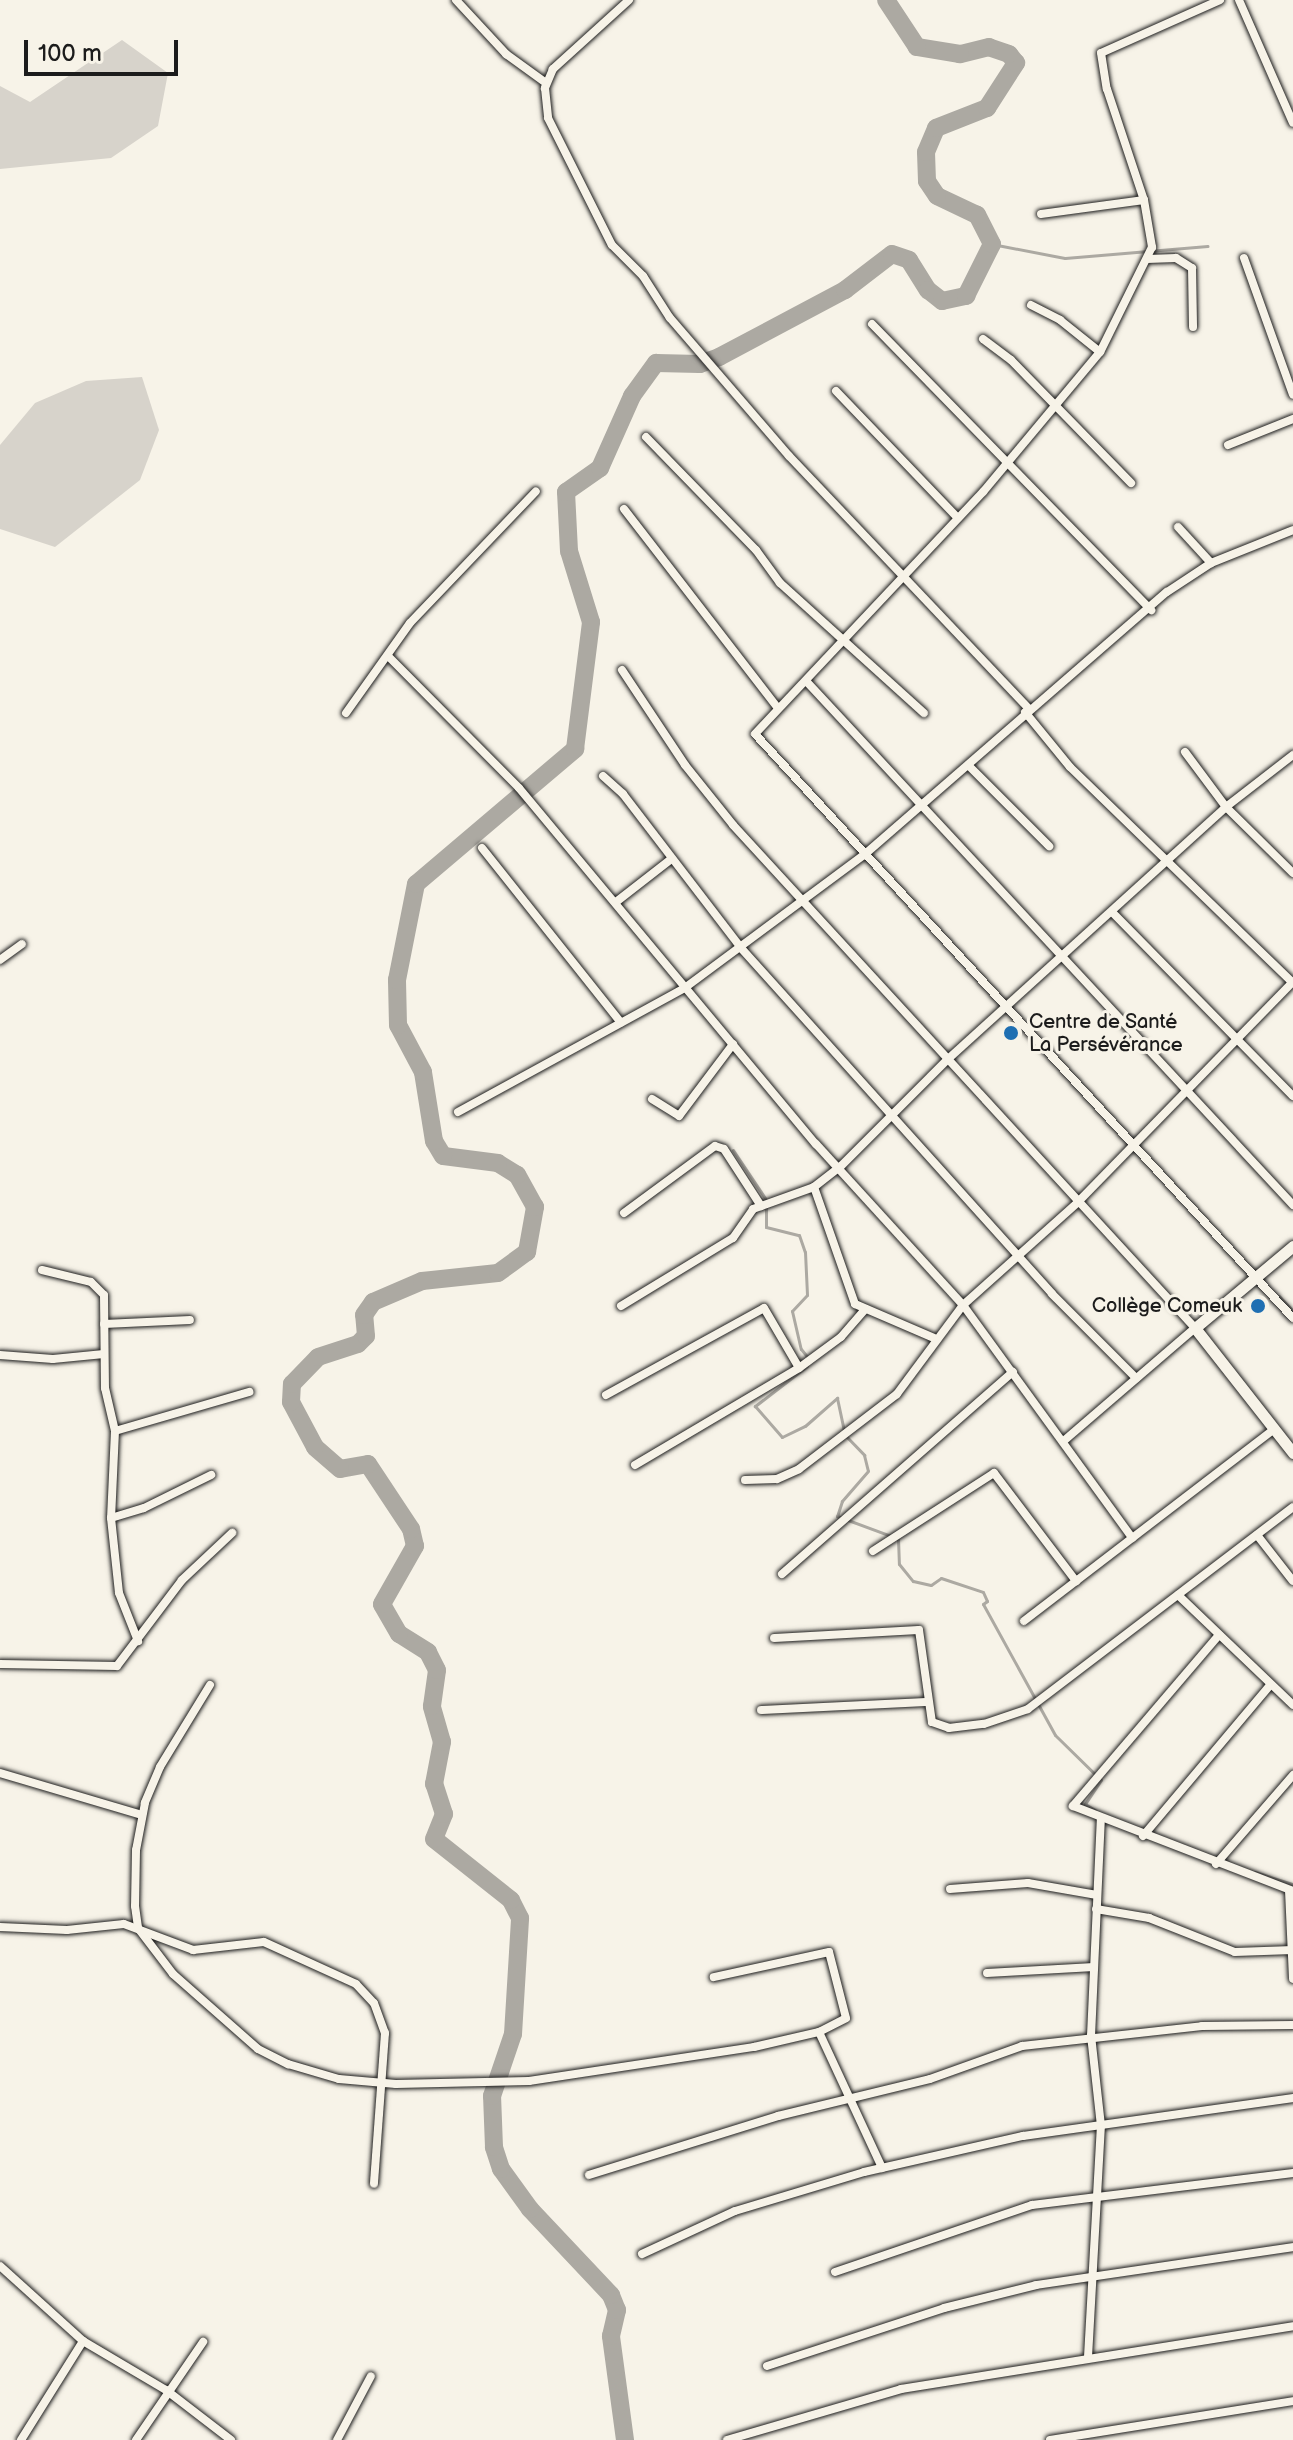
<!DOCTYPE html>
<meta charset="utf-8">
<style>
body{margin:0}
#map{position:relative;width:1293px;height:2440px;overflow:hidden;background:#f7f3e8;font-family:"Balsamiq Sans",sans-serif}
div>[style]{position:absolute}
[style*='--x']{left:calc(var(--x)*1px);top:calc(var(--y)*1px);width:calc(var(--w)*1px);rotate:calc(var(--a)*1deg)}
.green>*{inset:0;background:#d7d3cb}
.stream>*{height:3px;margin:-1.5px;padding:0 1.5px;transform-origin:1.5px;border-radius:1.5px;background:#aca9a2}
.river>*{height:18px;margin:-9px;padding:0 9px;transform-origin:9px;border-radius:9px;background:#aca9a2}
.roads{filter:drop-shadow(0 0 2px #1c1c1c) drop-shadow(0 0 2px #1c1c1c)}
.street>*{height:8px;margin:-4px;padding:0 4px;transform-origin:4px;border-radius:4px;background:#f7f3e8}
.secondary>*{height:11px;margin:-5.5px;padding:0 5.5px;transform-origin:5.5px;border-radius:5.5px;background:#f7f3e8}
.dots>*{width:22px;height:22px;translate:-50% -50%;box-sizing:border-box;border:4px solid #f7f3e8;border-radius:50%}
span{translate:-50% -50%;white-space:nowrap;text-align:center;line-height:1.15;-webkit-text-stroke:6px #f7f3e8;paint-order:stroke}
.poi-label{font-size:20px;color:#1c1c1c}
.left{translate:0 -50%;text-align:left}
.right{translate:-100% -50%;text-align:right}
.scale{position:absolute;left:24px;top:40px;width:154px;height:36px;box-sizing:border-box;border:4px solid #1c1c1c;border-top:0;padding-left:10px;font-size:24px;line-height:28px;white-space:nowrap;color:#1c1c1c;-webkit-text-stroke:6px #f7f3e8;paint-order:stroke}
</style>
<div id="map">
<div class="green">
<i style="clip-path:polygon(122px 40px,168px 73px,158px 126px,111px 158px,0 169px,0 86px,30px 102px)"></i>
<i style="clip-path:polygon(142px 377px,159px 430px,140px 480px,55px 547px,0 529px,0 445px,35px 403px,86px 381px)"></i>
</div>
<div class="stream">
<i style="--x:992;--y:244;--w:74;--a:10.9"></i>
<i style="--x:1065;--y:258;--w:143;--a:-4.8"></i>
<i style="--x:733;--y:1150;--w:61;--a:56.3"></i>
<i style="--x:766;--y:1208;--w:19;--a:90"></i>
<i style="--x:766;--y:1227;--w:34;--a:14"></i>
<i style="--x:799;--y:1235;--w:18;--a:71"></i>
<i style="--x:805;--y:1252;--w:43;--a:87.3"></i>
<i style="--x:807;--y:1295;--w:22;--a:133"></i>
<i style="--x:792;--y:1311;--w:39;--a:77"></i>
<i style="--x:801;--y:1349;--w:14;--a:51"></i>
<i style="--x:1279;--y:1296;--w:21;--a:47"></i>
<i style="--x:807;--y:1366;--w:66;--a:142.4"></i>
<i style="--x:755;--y:1406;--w:41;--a:48.9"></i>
<i style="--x:782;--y:1437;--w:25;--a:-26"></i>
<i style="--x:805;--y:1426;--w:43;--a:-41.2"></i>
<i style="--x:837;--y:1398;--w:38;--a:78"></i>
<i style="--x:845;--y:1435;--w:28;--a:46"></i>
<i style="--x:864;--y:1455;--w:16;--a:76"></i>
<i style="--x:868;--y:1471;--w:40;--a:131"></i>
<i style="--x:842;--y:1501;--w:16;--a:108"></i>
<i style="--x:837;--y:1516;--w:58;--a:20.3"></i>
<i style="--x:898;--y:1538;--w:26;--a:88"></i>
<i style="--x:899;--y:1564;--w:22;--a:51"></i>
<i style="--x:913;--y:1581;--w:18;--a:13"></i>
<i style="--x:931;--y:1585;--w:12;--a:-35"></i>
<i style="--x:941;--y:1578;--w:44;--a:18.4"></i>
<i style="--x:983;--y:1592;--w:10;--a:66"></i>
<i style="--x:987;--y:1601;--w:5;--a:143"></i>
<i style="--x:983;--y:1604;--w:149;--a:61.2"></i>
<i style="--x:1055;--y:1735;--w:64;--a:44.4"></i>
<i style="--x:1101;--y:1780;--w:29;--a:124"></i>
<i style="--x:1085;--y:1804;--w:12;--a:31"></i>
<i style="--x:1255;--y:1872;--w:40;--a:18"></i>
</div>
<div class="river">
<i style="--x:625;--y:2440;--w:105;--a:-97.7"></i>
<i style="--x:611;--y:2336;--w:27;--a:-77"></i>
<i style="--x:617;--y:2310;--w:16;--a:-112"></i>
<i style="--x:611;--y:2295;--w:118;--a:-133.3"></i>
<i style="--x:530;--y:2209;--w:49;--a:-125.9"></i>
<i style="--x:501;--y:2169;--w:23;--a:-108"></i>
<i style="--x:494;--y:2147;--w:51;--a:-92.2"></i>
<i style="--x:492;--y:2096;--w:65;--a:-71.3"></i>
<i style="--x:513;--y:2034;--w:116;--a:-86.5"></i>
<i style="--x:520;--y:1918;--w:20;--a:-117"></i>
<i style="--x:511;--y:1900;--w:98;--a:-141.6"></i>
<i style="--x:434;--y:1839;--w:27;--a:-68"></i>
<i style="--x:444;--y:1814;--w:32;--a:-108"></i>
<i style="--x:434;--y:1784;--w:43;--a:-79.2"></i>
<i style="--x:442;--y:1742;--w:37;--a:-106"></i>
<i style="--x:432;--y:1706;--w:36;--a:-82"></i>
<i style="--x:437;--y:1670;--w:20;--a:-117"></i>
<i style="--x:428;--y:1652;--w:34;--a:-148"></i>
<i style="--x:399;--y:1634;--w:34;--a:-120"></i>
<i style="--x:382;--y:1604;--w:67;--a:-60.4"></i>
<i style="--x:415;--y:1546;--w:17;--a:-103"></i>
<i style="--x:411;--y:1529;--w:78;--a:-123.5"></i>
<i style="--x:368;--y:1464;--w:28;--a:170"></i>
<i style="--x:340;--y:1469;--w:33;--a:-139"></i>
<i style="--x:315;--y:1447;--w:51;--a:-118.1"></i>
<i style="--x:291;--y:1402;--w:18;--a:-87"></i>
<i style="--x:292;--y:1384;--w:37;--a:-46"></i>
<i style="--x:318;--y:1357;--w:42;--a:-18"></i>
<i style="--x:358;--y:1344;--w:11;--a:-45"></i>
<i style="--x:366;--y:1336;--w:21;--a:-95"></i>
<i style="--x:364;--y:1315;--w:16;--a:-55"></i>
<i style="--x:373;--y:1302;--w:53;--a:-23.2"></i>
<i style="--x:422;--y:1281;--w:76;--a:-6"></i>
<i style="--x:498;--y:1273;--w:36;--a:-36"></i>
<i style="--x:527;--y:1252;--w:46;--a:-79.9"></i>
<i style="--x:535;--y:1207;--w:37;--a:-119"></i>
<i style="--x:517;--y:1175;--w:22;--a:-148"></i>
<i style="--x:498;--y:1163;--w:55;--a:-172.7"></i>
<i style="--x:443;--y:1156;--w:17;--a:-121"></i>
<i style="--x:434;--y:1141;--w:70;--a:-99.1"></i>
<i style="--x:423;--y:1072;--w:53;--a:-118"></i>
<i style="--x:398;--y:1025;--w:45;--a:-91.3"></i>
<i style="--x:397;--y:980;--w:98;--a:-78.8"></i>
<i style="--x:416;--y:884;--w:209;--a:-40.3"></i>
<i style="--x:575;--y:749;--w:128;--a:-82.8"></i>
<i style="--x:591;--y:622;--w:74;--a:-107.2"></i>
<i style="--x:569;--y:551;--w:59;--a:-92.9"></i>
<i style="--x:566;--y:492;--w:42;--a:-35.2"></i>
<i style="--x:600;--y:468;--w:79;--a:-66"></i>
<i style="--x:632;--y:396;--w:41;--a:-54"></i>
<i style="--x:656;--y:363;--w:44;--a:1.3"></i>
<i style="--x:700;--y:364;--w:20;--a:-20"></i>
<i style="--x:719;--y:357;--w:143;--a:-28"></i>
<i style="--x:845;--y:290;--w:59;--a:-37.5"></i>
<i style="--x:892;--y:254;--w:18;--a:19"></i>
<i style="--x:909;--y:260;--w:36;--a:58"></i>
<i style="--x:928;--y:290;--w:18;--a:38"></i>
<i style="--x:942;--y:301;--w:25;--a:-12"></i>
<i style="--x:966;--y:296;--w:58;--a:-63.4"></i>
<i style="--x:992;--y:244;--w:33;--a:-117"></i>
<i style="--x:977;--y:215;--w:44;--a:-154.6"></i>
<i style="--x:937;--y:196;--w:18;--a:-124"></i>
<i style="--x:927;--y:181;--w:29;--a:-92"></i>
<i style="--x:926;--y:152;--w:26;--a:-67"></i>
<i style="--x:936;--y:128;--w:55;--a:-21.4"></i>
<i style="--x:987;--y:108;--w:54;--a:-57.2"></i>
<i style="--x:1016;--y:63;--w:11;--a:-128"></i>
<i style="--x:1009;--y:54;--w:21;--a:-161"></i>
<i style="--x:989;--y:47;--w:30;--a:166"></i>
<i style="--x:960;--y:54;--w:44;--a:-170.8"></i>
<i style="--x:917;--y:47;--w:56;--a:-123.4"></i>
</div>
<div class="roads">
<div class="street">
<i style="--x:456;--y:0;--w:74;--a:47.2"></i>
<i style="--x:506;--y:54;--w:49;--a:35.9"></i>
<i style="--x:629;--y:0;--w:103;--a:137.8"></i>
<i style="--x:553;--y:69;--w:21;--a:113"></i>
<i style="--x:545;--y:88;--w:30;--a:84"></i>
<i style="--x:548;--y:118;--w:142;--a:63.3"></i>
<i style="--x:612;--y:245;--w:44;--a:45"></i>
<i style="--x:643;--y:276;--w:50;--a:57.3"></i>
<i style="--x:670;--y:318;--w:182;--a:49.2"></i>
<i style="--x:789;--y:456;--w:349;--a:46.5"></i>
<i style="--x:1220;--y:0;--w:130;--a:156"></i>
<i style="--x:1101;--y:53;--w:36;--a:81"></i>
<i style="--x:1107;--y:89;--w:117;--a:71.6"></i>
<i style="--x:1144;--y:200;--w:48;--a:80.3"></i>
<i style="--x:1152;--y:247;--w:117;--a:116.3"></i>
<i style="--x:1100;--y:352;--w:182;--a:129.9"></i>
<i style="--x:983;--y:492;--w:332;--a:133.3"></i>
<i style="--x:755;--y:734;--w:794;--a:47.35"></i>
<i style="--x:1239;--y:0;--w:134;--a:66.3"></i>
<i style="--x:1041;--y:214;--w:104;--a:-7.7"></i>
<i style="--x:1244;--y:258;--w:145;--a:70.3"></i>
<i style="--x:1147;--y:259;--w:29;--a:-2"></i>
<i style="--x:1176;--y:258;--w:19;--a:32"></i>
<i style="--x:1192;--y:268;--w:59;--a:89"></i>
<i style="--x:1031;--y:305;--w:33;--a:27"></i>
<i style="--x:1060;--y:320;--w:51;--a:38.7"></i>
<i style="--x:872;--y:324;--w:400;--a:45.7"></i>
<i style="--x:983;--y:339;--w:35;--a:37"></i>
<i style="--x:1011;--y:360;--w:172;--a:45.7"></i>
<i style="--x:836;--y:391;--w:176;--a:46.2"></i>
<i style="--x:646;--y:437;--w:158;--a:45.8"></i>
<i style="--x:756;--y:550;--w:41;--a:54"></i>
<i style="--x:780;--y:583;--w:194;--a:42.1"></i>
<i style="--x:1228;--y:445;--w:70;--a:-21.8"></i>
<i style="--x:624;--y:509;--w:252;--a:52.3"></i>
<i style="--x:1178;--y:527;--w:49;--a:47.5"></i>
<i style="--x:388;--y:656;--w:186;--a:45.2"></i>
<i style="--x:519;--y:788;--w:464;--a:50.2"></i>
<i style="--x:816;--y:1144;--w:218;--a:47.6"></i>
<i style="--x:963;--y:1305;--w:288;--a:54"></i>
<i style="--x:622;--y:670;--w:114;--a:56.4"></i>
<i style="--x:685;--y:765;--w:77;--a:51.3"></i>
<i style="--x:733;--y:825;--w:683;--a:47.43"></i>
<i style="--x:1195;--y:1328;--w:172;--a:139.3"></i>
<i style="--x:807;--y:682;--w:714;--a:47.1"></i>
<i style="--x:1025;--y:712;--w:71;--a:50.7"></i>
<i style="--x:1070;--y:767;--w:310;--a:44.1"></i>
<i style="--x:346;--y:713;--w:110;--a:-54.6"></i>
<i style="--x:410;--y:623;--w:182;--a:-46.3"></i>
<i style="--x:1185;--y:752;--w:69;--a:53.3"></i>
<i style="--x:1226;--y:807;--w:94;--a:44.6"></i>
<i style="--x:968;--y:765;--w:115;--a:45"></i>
<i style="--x:603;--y:776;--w:27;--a:42"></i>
<i style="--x:623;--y:794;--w:194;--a:52.5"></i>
<i style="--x:741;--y:948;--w:465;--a:48"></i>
<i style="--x:1052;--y:1294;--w:119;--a:45"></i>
<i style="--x:482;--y:848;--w:223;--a:51.5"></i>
<i style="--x:616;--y:902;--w:68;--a:-37.9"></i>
<i style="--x:1112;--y:912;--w:258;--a:45.5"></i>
<i style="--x:0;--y:960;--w:27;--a:-36"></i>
<i style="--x:652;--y:1099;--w:32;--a:32"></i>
<i style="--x:679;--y:1116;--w:90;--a:-53.1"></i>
<i style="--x:458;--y:1112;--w:260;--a:-28.7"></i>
<i style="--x:686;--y:987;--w:222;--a:-36.6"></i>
<i style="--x:864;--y:855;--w:401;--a:-41"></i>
<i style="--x:1167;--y:592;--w:53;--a:-33.4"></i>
<i style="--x:1211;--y:563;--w:88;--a:-21.9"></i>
<i style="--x:814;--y:1187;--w:124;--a:70.7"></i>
<i style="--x:855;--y:1304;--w:86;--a:23.3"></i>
<i style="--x:624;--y:1213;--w:113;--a:-36.4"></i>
<i style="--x:715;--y:1146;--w:9;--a:18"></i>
<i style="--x:724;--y:1149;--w:68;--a:57"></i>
<i style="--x:42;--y:1270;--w:50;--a:13.8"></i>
<i style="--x:91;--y:1282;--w:18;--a:45"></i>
<i style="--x:104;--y:1295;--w:93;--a:89.4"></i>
<i style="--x:105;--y:1388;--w:44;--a:76.9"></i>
<i style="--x:115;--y:1431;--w:87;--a:92.6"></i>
<i style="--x:111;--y:1518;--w:75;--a:83.9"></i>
<i style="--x:119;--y:1593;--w:52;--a:68.4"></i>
<i style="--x:621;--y:1306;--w:131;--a:-31.3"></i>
<i style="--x:733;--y:1238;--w:35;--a:-55"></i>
<i style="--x:753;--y:1209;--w:65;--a:-19.8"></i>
<i style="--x:814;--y:1187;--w:34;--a:-38"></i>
<i style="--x:841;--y:1166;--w:151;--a:-45"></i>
<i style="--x:948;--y:1059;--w:375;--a:-42.2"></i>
<i style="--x:1226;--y:807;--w:85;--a:-37.8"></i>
<i style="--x:104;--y:1324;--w:86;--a:-2.7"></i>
<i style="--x:0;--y:1355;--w:53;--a:4.3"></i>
<i style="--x:53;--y:1359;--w:51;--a:-5.6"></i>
<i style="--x:606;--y:1395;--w:180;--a:-28.8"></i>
<i style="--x:764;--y:1308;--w:69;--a:59.7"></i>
<i style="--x:115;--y:1431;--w:140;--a:-16.2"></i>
<i style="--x:635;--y:1465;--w:191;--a:-30.6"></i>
<i style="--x:799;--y:1368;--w:52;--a:-36.4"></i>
<i style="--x:841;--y:1337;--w:35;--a:-49"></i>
<i style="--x:745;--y:1480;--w:32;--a:-2"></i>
<i style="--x:777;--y:1479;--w:24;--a:-24"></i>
<i style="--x:799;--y:1469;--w:123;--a:-37.4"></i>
<i style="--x:897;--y:1394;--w:111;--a:-53.4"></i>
<i style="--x:963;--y:1305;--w:154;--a:-41.8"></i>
<i style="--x:1078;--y:1202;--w:308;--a:-45.7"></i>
<i style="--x:111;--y:1518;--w:34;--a:-17"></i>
<i style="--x:144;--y:1508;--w:75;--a:-26.2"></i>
<i style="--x:1257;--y:1535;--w:58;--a:52"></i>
<i style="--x:873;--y:1551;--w:144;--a:-32.8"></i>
<i style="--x:994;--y:1473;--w:136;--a:52.8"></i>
<i style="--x:782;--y:1574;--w:307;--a:-41.2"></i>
<i style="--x:1178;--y:1595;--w:159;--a:43.7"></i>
<i style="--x:1024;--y:1621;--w:315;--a:-37.5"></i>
<i style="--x:1219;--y:1635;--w:225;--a:130.5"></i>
<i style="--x:1073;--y:1806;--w:236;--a:21.1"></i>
<i style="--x:774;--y:1638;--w:145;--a:-3.2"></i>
<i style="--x:919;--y:1630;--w:93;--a:82"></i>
<i style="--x:932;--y:1722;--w:18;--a:19"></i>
<i style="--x:949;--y:1728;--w:35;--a:-7"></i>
<i style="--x:984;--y:1724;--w:46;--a:-18.8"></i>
<i style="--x:1028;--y:1709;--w:333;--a:-37.3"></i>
<i style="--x:0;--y:1664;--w:117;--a:1"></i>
<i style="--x:117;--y:1666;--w:108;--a:-52.9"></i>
<i style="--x:182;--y:1580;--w:69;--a:-43.2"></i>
<i style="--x:210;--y:1685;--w:96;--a:121.4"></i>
<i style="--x:160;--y:1767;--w:39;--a:113"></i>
<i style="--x:145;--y:1803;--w:48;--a:100.8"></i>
<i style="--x:136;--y:1850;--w:56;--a:91"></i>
<i style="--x:135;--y:1906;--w:22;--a:82"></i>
<i style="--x:138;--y:1928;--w:58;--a:52.7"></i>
<i style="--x:173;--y:1974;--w:113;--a:41.4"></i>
<i style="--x:258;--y:2049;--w:34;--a:27"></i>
<i style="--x:288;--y:2064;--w:53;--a:16.4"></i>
<i style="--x:339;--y:2079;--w:57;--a:5"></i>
<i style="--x:396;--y:2084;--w:133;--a:-1.3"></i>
<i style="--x:529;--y:2081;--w:228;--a:-8.6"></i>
<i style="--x:754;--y:2047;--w:67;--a:-13"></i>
<i style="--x:819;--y:2032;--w:30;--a:-27"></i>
<i style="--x:846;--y:2018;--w:68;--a:-104.4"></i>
<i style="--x:829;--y:1952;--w:118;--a:167.7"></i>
<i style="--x:761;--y:1710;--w:166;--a:-2.8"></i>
<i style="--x:0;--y:1773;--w:148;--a:16.5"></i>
<i style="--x:1143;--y:1836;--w:197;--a:-49.9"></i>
<i style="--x:1216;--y:1864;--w:118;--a:-49.1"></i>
<i style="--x:950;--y:1889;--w:78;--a:-4.4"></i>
<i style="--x:1028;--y:1883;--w:70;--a:9.9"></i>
<i style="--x:1289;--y:1890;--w:89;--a:87.4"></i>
<i style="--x:1096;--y:1909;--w:54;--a:9.6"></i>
<i style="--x:1149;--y:1918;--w:92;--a:21.6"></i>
<i style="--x:1235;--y:1952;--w:58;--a:-2"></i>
<i style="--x:0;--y:1927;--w:67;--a:2.6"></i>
<i style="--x:67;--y:1930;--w:57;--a:-6"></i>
<i style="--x:124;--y:1924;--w:74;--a:20.6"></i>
<i style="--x:193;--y:1950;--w:71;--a:-6.4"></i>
<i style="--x:264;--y:1942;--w:101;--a:24.5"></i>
<i style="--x:356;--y:1984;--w:26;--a:47"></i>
<i style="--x:374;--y:2003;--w:32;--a:70"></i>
<i style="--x:385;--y:2033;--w:151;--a:94.2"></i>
<i style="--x:987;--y:1973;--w:107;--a:-3.2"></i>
<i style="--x:819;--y:2032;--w:150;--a:65.1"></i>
<i style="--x:589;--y:2175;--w:198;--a:-17.3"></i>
<i style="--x:778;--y:2116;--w:156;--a:-13.7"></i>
<i style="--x:930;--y:2079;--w:98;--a:-19.7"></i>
<i style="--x:1022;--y:2046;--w:181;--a:-6.3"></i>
<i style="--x:1202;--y:2026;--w:91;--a:-0.6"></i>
<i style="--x:642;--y:2254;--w:102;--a:-24.8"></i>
<i style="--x:735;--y:2211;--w:135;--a:-16.8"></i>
<i style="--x:864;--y:2172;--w:163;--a:-12.8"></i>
<i style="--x:1023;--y:2136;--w:273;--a:-8"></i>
<i style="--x:0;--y:2266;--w:112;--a:42.1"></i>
<i style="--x:83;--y:2341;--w:96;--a:30.6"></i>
<i style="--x:166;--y:2390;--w:82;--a:37.6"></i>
<i style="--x:835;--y:2272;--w:208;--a:-18.8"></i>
<i style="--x:1032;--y:2205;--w:263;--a:-7"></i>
<i style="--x:1088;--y:2357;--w:231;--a:-86.8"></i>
<i style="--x:1101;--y:2126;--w:91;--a:-96.3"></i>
<i style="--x:1091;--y:2036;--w:217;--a:-87.4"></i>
<i style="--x:767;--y:2366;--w:186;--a:-18.1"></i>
<i style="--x:944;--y:2308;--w:95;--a:-14"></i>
<i style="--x:1036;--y:2285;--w:260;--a:-8.4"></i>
<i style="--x:21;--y:2440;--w:117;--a:-57.9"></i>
<i style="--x:136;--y:2440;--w:119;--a:-55.6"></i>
<i style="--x:337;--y:2440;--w:72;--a:-62"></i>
<i style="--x:727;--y:2440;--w:181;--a:-16.3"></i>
<i style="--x:901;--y:2389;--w:397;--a:-9.1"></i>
<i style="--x:1050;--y:2440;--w:246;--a:-9.1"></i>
</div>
<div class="secondary">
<i style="--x:1293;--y:1246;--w:128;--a:140.1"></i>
<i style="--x:1195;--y:1328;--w:159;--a:51.9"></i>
</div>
</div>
<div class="dots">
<i style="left:1011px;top:1033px;background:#1f6fb2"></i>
<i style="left:1258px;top:1306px;background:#1f6fb2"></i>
</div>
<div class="poi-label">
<span class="left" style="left:1029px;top:1034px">Centre de Santé<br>La Persévérance</span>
<span class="right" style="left:1242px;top:1306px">Collège Comeuk</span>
</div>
<div class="scale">100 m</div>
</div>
